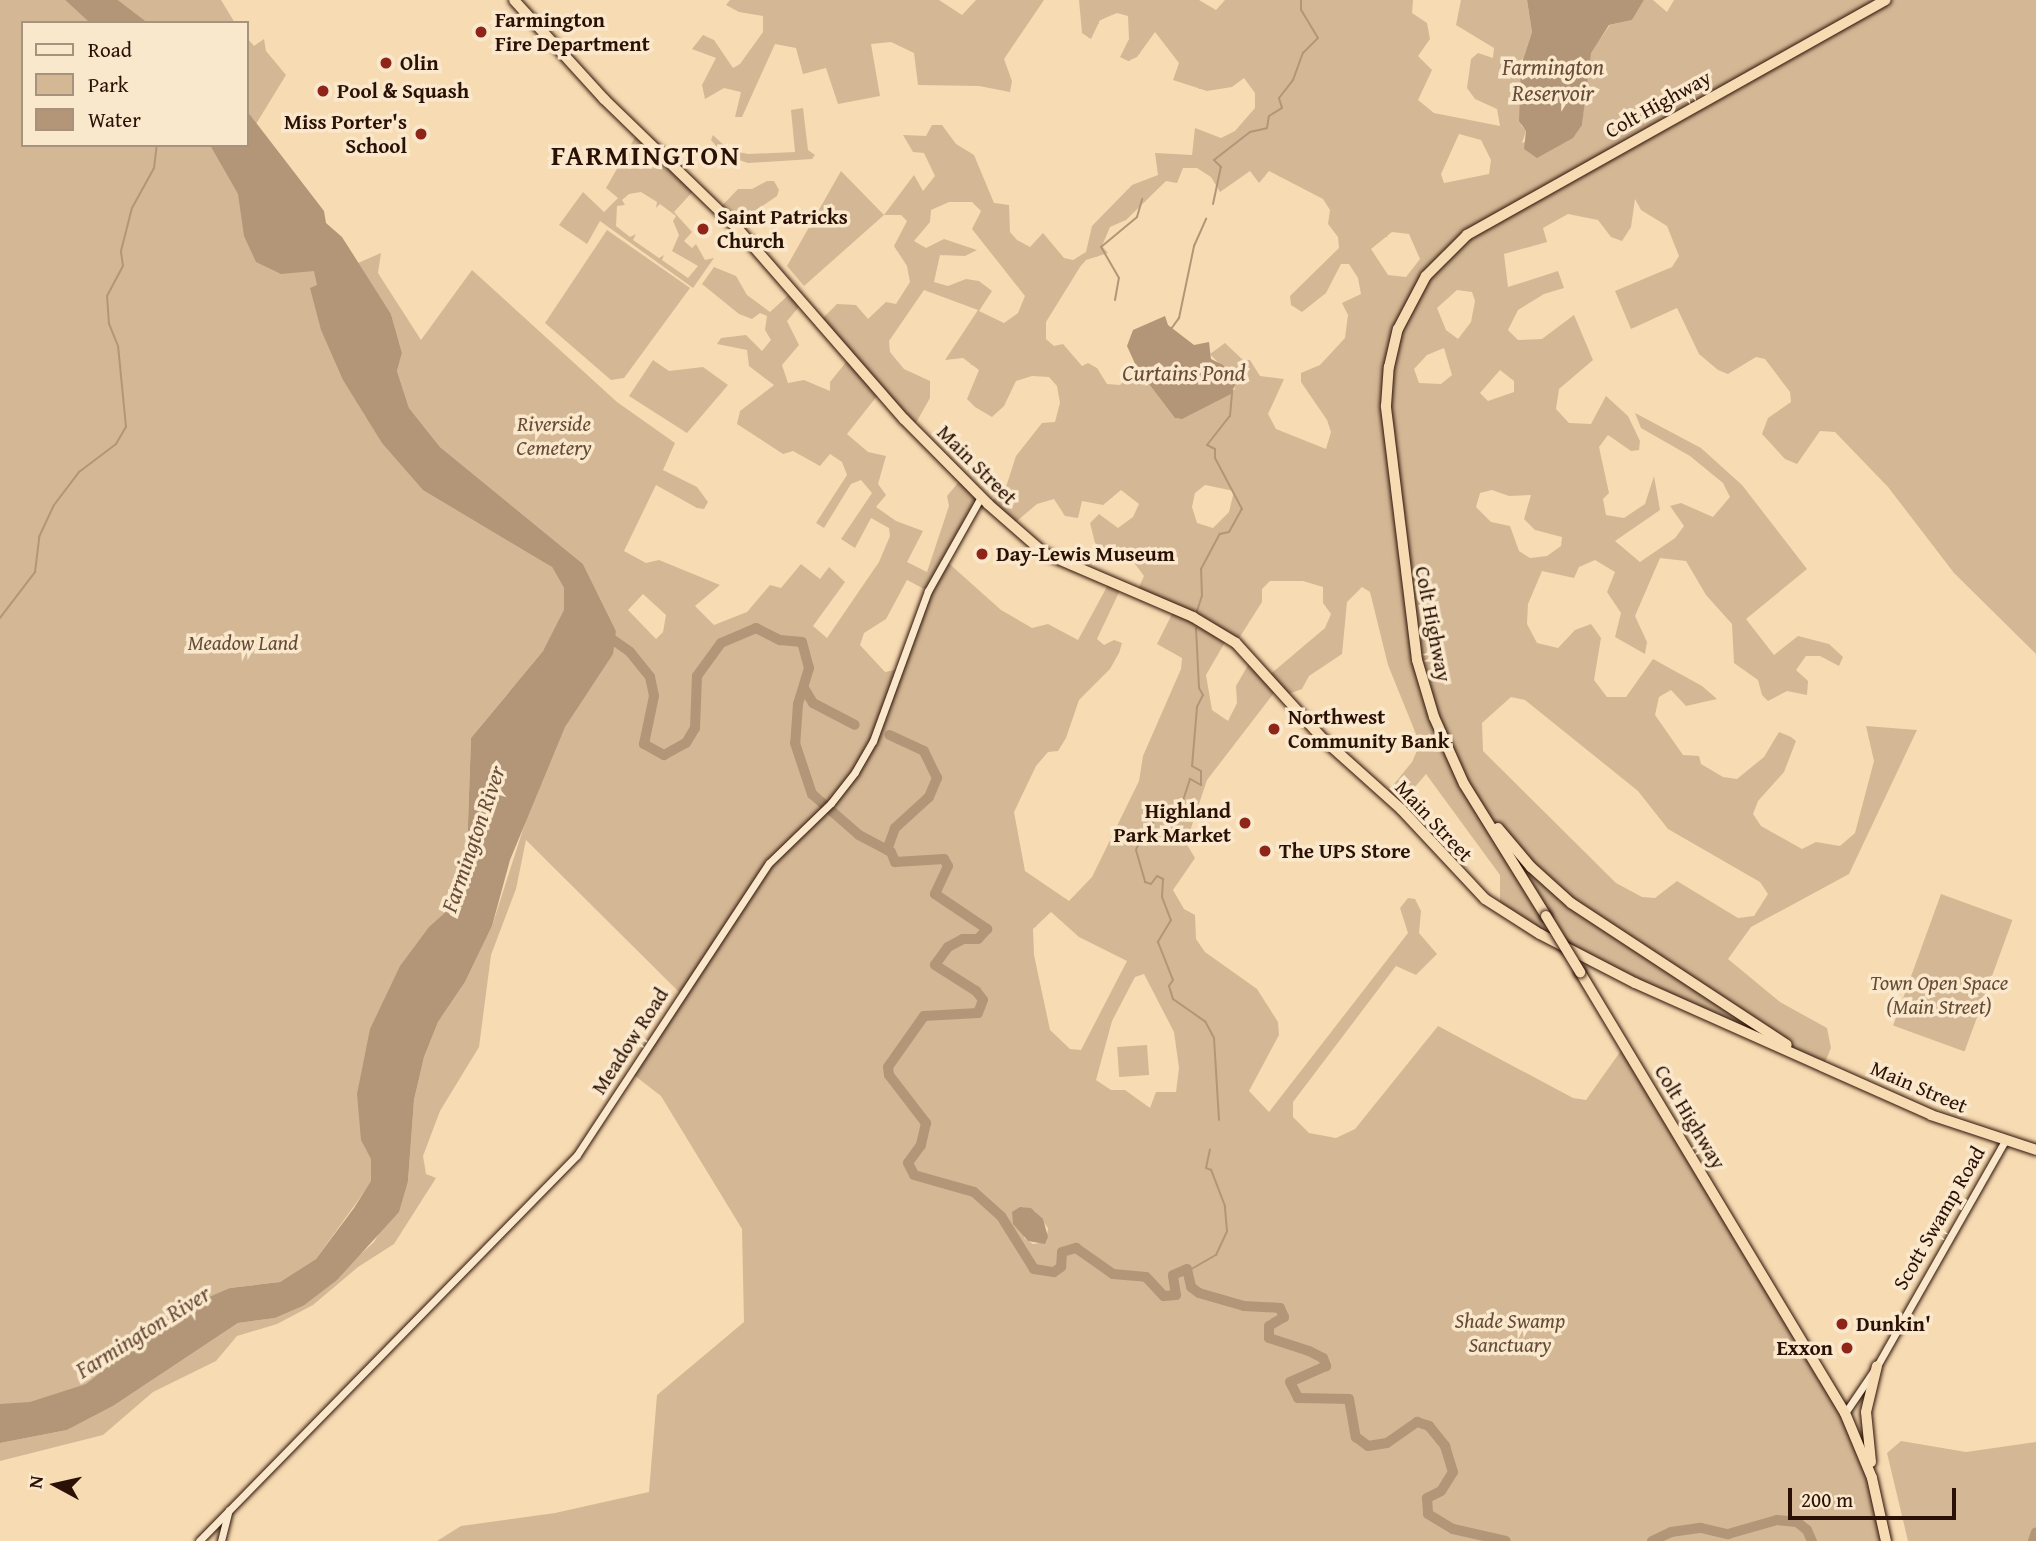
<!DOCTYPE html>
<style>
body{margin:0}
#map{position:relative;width:2036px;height:1541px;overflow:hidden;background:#f7dbb2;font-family:"Gentium Book Plus",serif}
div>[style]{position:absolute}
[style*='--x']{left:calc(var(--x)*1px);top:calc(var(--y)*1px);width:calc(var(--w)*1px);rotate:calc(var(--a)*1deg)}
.green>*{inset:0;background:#d4b895;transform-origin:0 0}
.water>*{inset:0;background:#b29677}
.stream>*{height:2px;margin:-1px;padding:0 1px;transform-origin:1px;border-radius:1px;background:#b29677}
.river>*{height:10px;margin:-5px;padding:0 5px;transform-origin:5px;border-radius:5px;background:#b29677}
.roads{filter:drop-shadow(0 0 2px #2b1005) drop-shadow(0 0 2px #2b1005)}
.secondary>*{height:7px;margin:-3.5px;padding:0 3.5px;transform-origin:3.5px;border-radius:3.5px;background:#fae8cd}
.highway>*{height:10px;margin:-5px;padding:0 5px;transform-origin:5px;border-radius:5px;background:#f7dbb2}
.bridges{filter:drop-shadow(0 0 2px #2b1005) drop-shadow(0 0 2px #2b1005)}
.highway-bridge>*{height:10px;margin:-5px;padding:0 5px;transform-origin:5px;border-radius:5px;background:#f7dbb2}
.dots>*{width:19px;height:19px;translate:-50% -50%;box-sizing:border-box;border:4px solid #fae8cd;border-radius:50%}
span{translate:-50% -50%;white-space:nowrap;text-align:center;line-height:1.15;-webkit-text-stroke:7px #fae8cd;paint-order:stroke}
.poi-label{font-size:21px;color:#2b1005;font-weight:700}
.left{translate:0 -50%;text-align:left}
.right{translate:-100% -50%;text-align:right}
.street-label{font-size:21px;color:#2b1005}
.park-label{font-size:21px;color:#664b37;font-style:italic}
.water-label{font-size:23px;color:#684c38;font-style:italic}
.district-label{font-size:28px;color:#2b1005;font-weight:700;letter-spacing:2px}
.legend{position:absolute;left:21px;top:21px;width:228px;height:126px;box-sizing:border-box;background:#fae8cd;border:2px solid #a7927d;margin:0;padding:9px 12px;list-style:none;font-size:21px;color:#2b1005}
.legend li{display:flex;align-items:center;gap:14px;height:35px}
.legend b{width:35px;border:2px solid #a7927d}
.north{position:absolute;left:21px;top:1450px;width:70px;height:70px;-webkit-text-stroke:5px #fae8cd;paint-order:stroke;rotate:278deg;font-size:19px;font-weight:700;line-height:28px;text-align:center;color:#2b1005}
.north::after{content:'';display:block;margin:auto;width:24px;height:32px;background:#2b1005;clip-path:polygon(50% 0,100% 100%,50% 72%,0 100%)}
.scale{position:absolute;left:1788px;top:1488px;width:168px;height:32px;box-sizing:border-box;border:4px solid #2b1005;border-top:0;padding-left:9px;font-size:21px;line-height:24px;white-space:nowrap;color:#2b1005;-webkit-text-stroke:5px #fae8cd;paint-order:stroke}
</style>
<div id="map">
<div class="green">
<i style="clip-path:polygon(0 0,65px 0,90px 23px,23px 23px,23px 145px,218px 145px,298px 270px,315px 271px,485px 518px,552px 567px,564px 588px,564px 615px,547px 646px,471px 738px,467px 852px,458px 901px,359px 1085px,360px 1125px,377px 1174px,316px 1259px,280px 1282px,230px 1288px,107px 1379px,0 1412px)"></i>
<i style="clip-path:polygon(118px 0,221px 0,235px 23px,148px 23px)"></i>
<i style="clip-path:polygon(730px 0,939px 0,962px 15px,976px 0,1044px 0,1004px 59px,1012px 81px,1010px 92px,979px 86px,918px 85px,914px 53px,891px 42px,871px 44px,880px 96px,838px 104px,826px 68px,803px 74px,796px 48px,775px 44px,742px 117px,735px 117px,741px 92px,724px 88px,705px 99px,702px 85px,716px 58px,692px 49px,703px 35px,714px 40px,733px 68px,740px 64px,763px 32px,763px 16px,739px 12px,726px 5px)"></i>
<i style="clip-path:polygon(evenodd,1079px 0,1199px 0,1216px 10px,1225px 0,1413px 0,1412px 13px,1427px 23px,1430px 39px,1418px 56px,1432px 70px,1418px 100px,1434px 113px,1500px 126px,1497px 109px,1475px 99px,1467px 88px,1471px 59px,1478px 53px,1493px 58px,1494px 48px,1456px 25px,1461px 0,1527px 0,1532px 32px,1521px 66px,1521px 125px,1526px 131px,1522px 143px,1582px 125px,1590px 53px,1610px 25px,1632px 20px,1644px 0,1653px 0,1667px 12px,1674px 0,2036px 0,2036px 654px,1954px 573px,1888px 487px,1835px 432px,1820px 431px,1797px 464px,1785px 459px,1762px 434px,1768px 418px,1791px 402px,1790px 392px,1765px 359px,1756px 357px,1728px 374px,1718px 370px,1699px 354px,1677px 308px,1631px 329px,1615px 291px,1672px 267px,1679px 256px,1667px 226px,1641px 210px,1635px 199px,1631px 227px,1622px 241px,1611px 237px,1598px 220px,1568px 214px,1543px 228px,1547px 242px,1504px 254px,1508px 287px,1558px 271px,1564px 288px,1544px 294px,1518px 310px,1508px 330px,1518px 340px,1542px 339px,1574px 315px,1593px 360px,1559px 389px,1556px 409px,1569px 423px,1591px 424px,1606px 396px,1628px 416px,1640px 441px,1639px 450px,1631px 451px,1608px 435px,1599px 447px,1609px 493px,1603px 499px,1606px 515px,1624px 518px,1645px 504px,1654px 476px,1660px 510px,1615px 541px,1640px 562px,1675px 538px,1684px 526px,1670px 506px,1681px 503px,1713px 517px,1730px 497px,1723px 483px,1690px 456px,1641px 428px,1635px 413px,1701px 448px,1742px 485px,1807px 569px,1746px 619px,1774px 655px,1798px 636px,1829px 644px,1843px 657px,1839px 666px,1820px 656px,1806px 656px,1796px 670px,1808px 681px,1807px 695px,1787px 691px,1768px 701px,1762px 695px,1758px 680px,1734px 663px,1732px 624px,1706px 595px,1686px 561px,1660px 558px,1635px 616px,1647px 642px,1645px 654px,1615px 637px,1621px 613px,1607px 592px,1615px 572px,1595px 560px,1579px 567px,1574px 578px,1542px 571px,1528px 604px,1527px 624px,1537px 643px,1558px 648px,1575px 630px,1591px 624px,1601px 638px,1594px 680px,1607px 697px,1626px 697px,1653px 659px,1702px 686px,1717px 699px,1686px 706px,1671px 690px,1659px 697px,1655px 715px,1683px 755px,1699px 756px,1701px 764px,1723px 777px,1737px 779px,1764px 757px,1779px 732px,1791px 737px,1796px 741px,1784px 772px,1758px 801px,1753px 814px,1761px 826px,1802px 849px,1816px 842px,1840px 846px,1855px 833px,1874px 761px,1866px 726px,1917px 730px,1849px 874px,1751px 927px,1728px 959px,1780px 1002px,1827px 1028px,1831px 1048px,1823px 1067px,1635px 983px,1500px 910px,1500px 875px,1426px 774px,1398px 807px,1385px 795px,1412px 762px,1420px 744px,1388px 665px,1370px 592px,1362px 587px,1347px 602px,1342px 654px,1309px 676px,1302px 689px,1283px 696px,1274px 693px,1207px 780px,1186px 843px,1195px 858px,1173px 890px,1184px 909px,1195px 915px,1196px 939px,1205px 952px,1257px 989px,1278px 1022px,1279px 1035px,1249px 1091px,1269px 1112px,1408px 933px,1400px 908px,1408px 898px,1415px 899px,1421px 911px,1419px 933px,1437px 954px,1416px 975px,1396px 966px,1293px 1102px,1293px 1117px,1309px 1133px,1336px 1138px,1355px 1129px,1438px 1026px,1573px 1098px,1586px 1100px,1625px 1045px,1859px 1442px,1886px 1541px,437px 1541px,461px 1526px,555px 1513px,649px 1492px,657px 1395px,744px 1322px,742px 1229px,661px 1096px,630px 1072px,681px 994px,526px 840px,516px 889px,491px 955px,479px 1047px,440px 1111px,423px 1156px,426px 1174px,436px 1178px,394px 1244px,358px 1267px,313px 1305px,277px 1324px,237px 1336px,216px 1361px,153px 1392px,103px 1435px,0 1461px,0 1443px,67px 1430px,113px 1406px,238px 1323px,275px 1318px,303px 1306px,374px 1242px,408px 1181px,414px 1100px,424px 1057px,438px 1022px,465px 982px,492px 926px,542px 770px,616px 631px,583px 564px,440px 447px,409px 408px,397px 371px,402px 353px,391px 314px,358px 263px,381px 253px,378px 273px,421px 340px,472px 270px,617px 402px,675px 443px,663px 470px,697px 487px,708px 502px,704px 509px,697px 508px,656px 485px,624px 551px,646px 563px,659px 560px,720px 585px,695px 606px,714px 625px,747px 612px,770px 585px,781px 588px,801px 564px,820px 579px,829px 567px,845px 582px,813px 626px,827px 638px,879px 562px,890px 536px,889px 528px,871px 518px,855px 548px,841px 539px,872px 493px,861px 480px,851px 484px,824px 528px,816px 523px,847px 475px,842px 462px,830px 454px,820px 466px,793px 451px,783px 454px,737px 424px,740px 411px,774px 385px,749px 366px,747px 350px,717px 344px,721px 338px,746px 335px,762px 351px,771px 340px,765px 330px,767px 316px,760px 313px,752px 319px,739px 314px,702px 284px,714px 267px,736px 276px,747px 295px,770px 312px,794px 290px,804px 301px,787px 321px,799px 345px,782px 365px,788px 383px,804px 380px,830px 391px,830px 382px,851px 356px,821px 320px,837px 304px,856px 305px,868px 319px,886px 302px,896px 304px,910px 282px,907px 266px,894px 246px,907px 221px,901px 215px,884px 215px,804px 286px,787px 266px,841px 171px,884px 215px,914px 175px,923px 191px,935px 176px,924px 153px,913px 152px,903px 135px,926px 136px,932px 125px,942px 125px,956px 144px,974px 155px,994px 203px,1009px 205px,1010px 232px,1017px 240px,1030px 247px,1043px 233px,1064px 258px,1073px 260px,1086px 252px,1092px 226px,1132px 185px,1158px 175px,1155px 153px,1192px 155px,1195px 128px,1221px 138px,1235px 131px,1255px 108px,1255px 93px,1244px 78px,1232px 87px,1207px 91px,1173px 80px,1179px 63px,1155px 32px,1137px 57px,1128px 61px,1120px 57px,1129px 39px,1128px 16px,1117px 13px,1100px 20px,1091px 39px,1082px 33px,1079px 0,1459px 134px,1481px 140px,1491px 160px,1489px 174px,1444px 183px,1441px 174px,1459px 134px,1079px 0,1183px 168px,1197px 168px,1211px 177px,1220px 192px,1250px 171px,1259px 183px,1269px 171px,1323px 199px,1330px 210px,1328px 224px,1338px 237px,1339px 248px,1290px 296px,1291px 305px,1302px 312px,1326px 293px,1341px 264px,1349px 264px,1358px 278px,1361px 294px,1342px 303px,1348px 315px,1345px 338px,1320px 365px,1301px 373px,1301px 382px,1327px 420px,1331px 432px,1326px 449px,1276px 429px,1268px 414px,1284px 379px,1260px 376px,1250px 360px,1243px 360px,1225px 343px,1210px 354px,1231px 376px,1235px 389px,1178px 419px,1137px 368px,1120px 385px,1107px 384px,1097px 368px,1088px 363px,1082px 366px,1063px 344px,1054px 346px,1046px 339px,1046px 322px,1080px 267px,1086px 260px,1108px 253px,1102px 246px,1110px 227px,1126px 220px,1166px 181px,1177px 183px,1183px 168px,1079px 0,949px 202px,972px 202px,981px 211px,972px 229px,1025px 296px,1018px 313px,1004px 323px,979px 311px,992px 291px,979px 281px,966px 279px,948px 286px,934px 282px,940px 255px,965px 256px,977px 250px,944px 239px,926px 248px,914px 241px,930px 222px,931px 210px,949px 202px,1079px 0,1392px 232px,1409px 234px,1420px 259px,1406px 277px,1388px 275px,1371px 249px,1392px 232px,1079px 0,924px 290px,978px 310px,945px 360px,963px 358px,979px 370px,967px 399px,975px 407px,992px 417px,1004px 406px,1016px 381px,1032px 376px,1049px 377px,1057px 386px,1060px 403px,1055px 422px,1042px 423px,1016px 456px,1005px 490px,988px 504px,1012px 525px,1037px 504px,1054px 499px,1065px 516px,1078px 518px,1082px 501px,1103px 505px,1121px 490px,1139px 504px,1133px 517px,1118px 528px,1099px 514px,1090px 523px,1095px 543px,1135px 564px,1144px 576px,1136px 594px,1174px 610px,1157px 644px,1182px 658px,1181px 669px,1143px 756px,1139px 781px,1092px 877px,1069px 901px,1025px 871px,1014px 812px,1036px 766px,1048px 752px,1058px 751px,1066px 738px,1079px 700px,1110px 669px,1119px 653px,1122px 643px,1114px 640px,1104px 645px,1097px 639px,1121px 588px,1109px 583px,1078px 640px,1048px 624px,1032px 628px,1001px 610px,944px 559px,981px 497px,962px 478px,947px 496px,949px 506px,927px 572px,907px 562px,923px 531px,896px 521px,876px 507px,886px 495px,878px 484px,886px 456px,868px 452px,847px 434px,881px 391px,913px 428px,930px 398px,930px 381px,904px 369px,890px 352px,889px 341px,924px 290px,1079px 0,1457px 290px,1472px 292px,1475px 301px,1471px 322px,1458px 339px,1446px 330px,1437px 308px,1457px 290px,1079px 0,1444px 348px,1452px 375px,1441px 384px,1419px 383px,1414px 369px,1427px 355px,1444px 348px,1079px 0,1500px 370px,1514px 381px,1514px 392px,1488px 401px,1480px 393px,1500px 370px,1079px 0,1205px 485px,1234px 491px,1229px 512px,1213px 528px,1197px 523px,1192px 507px,1195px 493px,1205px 485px,1079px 0,1492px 490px,1509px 496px,1531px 495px,1524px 519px,1535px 530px,1562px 537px,1561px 546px,1547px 556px,1530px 558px,1519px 551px,1510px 526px,1491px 522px,1476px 507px,1480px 493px,1492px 490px,1079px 0,907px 580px,928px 591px,900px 669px,885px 672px,860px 645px,864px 633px,886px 619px,907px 580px,1079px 0,1270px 581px,1303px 581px,1323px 587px,1323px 603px,1331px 614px,1325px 628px,1267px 677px,1251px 660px,1236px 686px,1237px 703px,1228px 721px,1212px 710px,1206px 675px,1228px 637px,1236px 643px,1262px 602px,1262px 589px,1270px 581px,1079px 0,643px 594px,666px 615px,663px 632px,656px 639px,628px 610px,643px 594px,1079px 0,1511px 697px,1525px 700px,1638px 791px,1668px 829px,1760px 882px,1768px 894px,1754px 916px,1738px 918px,1677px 881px,1655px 898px,1642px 897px,1616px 883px,1483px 751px,1482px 723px,1511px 697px,1079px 0,1051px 912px,1079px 937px,1127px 961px,1081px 1050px,1070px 1049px,1050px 1030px,1034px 955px,1033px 929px,1051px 912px,1079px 0,1144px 974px,1174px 1032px,1179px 1068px,1176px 1092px,1156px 1092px,1150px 1108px,1125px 1090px,1111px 1090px,1096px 1080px,1112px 1021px,1135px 977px,1144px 974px,1079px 0,1023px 1207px,1035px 1211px,1048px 1228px,1046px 1242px,1033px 1244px,1024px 1238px,1023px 1207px)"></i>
<i style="clip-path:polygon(247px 38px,254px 46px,264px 39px,266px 51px,286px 75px,256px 124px,247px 111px)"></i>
<i style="clip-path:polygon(803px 108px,808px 150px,815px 155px,812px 159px,748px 163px,724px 155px,711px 140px,713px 135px,729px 150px,748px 154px,795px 152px,791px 110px)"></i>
<i style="clip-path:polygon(evenodd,638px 132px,696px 188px,674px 212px,692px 232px,684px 241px,692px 248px,696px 244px,705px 260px,714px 258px,693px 288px,600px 221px,587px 244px,559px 225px,583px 192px,604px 212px,618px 198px,606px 188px,638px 132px,641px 192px,657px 202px,656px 208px,660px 204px,676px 216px,673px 221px,679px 235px,672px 251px,698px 266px,688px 278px,662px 260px,664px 255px,659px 258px,633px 240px,636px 234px,630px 237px,616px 226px,617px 206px,625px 205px,622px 200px,629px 194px,641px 192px)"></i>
<i style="clip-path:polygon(767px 181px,774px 181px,779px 190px,777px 196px,749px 215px,739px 230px,718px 210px,738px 189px,752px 189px)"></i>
<i style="clip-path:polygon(607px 230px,690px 288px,624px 378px,611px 380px,545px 323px)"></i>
<i style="clip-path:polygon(653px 360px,669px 371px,703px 367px,728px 385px,687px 433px,629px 396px)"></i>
<i style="left:1941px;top:894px;width:76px;height:140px;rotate:20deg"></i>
<i style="left:1147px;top:1045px;width:30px;height:30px;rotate:86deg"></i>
<i style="clip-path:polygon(1901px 1441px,1966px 1452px,2036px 1442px,2036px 1541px,1908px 1541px,1887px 1453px)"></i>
</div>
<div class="water">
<i style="clip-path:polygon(65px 0,118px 0,148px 23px,90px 23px)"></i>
<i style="clip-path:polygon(1527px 0,1644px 0,1632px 20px,1609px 25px,1591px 53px,1582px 125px,1573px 138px,1537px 158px,1524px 149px,1526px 131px,1519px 121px,1521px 66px,1532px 32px)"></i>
<i style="clip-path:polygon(247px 111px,324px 211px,326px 223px,342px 237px,391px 314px,402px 353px,397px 371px,409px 408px,440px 447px,583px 564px,616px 631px,613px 654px,565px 727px,510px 860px,492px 926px,465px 982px,438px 1022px,424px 1057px,414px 1100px,408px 1181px,399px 1212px,337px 1280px,303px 1306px,275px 1318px,238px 1323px,113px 1406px,67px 1430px,0 1443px,0 1404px,30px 1402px,86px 1384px,179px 1310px,230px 1288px,280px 1282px,316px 1259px,354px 1208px,371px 1181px,371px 1159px,361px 1140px,357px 1094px,370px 1029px,400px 966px,429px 927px,458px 901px,467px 852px,471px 738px,543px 651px,564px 610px,564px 588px,552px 567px,423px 490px,382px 443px,343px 380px,321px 330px,310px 288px,317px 285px,314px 271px,281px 274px,256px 262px,244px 236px,238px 194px,210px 145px,247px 145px)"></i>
<i style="clip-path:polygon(1165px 316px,1168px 325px,1194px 345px,1209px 342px,1211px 359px,1223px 365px,1235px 385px,1231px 394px,1182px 419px,1175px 418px,1137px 368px,1127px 346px,1133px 330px)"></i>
<i style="clip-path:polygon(1020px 1207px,1031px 1208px,1043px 1219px,1048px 1237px,1045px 1244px,1028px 1241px,1013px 1224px,1012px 1212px)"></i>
</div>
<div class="stream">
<i style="--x:1213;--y:204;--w:38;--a:-78"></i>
<i style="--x:1221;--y:167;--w:10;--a:-135"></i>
<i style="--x:1214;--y:160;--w:46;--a:-37.9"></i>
<i style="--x:1250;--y:132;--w:17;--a:-13"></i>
<i style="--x:1267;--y:128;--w:12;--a:-81"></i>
<i style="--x:1269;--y:116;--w:15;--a:-32"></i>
<i style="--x:1282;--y:108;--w:10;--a:-107"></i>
<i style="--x:1279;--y:98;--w:23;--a:-52"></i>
<i style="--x:1293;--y:80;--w:29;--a:-70"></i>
<i style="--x:1303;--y:53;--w:21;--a:-45"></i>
<i style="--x:1318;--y:38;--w:33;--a:-121"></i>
<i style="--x:1301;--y:10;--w:10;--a:-90"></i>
<i style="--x:1115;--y:300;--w:22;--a:-80"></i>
<i style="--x:1119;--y:278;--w:36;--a:-120"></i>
<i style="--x:1101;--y:247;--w:47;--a:-39.8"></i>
<i style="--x:1137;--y:217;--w:19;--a:-74"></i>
<i style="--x:1171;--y:329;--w:14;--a:-54"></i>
<i style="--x:1179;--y:318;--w:74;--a:-78.2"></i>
<i style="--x:1194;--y:246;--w:30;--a:-66"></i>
<i style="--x:1197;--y:611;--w:16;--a:-72"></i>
<i style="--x:1202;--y:596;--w:27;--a:-92"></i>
<i style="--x:1201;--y:569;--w:40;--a:-62"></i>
<i style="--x:1220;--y:534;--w:9;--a:-13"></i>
<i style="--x:1229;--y:532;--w:26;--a:-61"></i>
<i style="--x:1242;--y:509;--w:58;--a:-117.9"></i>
<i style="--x:1215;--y:458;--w:9;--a:-90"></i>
<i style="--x:1215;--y:449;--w:9;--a:-153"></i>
<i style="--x:1207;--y:445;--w:37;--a:-52"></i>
<i style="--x:1230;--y:416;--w:25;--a:-85"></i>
<i style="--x:0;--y:618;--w:58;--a:-52.7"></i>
<i style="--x:35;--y:572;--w:35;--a:-83"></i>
<i style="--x:39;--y:537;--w:35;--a:-65"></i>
<i style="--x:54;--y:505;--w:41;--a:-52.9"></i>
<i style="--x:79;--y:472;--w:46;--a:-37.1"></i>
<i style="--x:116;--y:444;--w:20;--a:-60"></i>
<i style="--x:126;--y:427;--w:81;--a:-95.6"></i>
<i style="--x:118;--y:346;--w:24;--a:-112"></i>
<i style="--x:109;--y:324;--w:28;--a:-94"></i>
<i style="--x:107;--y:296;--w:34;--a:-62"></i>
<i style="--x:123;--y:266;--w:15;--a:-98"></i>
<i style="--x:121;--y:251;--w:44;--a:-75.7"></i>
<i style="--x:132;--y:208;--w:46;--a:-61.2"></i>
<i style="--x:154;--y:168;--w:23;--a:-83"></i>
<i style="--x:1196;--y:628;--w:60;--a:87.1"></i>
<i style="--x:1199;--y:688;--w:8;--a:60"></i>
<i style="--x:1203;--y:695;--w:13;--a:117"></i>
<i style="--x:1197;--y:707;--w:59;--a:94.8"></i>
<i style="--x:1192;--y:766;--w:10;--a:29"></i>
<i style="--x:1201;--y:771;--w:14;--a:90"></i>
<i style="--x:1201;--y:785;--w:13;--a:-151"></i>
<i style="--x:1190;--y:779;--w:35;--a:108"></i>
<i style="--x:1179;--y:812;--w:27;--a:178"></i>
<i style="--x:1152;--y:813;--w:11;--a:85"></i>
<i style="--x:1153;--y:824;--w:6;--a:162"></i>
<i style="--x:1147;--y:826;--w:26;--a:115"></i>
<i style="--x:1136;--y:850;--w:33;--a:74"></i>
<i style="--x:1145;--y:882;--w:6;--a:18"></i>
<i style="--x:1151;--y:884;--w:10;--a:-53"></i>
<i style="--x:1157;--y:876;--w:7;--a:27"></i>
<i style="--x:1163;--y:879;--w:18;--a:93"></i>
<i style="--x:1162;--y:897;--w:25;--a:69"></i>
<i style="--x:1171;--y:920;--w:26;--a:121"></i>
<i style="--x:1158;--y:942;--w:41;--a:68.5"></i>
<i style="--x:1173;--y:980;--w:7;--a:124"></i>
<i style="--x:1169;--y:986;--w:14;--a:73"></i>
<i style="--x:1173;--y:999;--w:39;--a:35"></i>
<i style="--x:1205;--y:1021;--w:19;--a:62"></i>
<i style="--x:1214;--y:1038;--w:82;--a:86.5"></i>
<i style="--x:1188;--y:1271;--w:32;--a:-30"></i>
<i style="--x:1216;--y:1255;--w:26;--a:-65"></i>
<i style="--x:1227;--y:1231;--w:25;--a:-95"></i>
<i style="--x:1225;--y:1206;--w:39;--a:-111"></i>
<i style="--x:1211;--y:1170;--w:5;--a:-158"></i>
<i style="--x:1206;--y:1168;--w:19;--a:-78"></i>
</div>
<div class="river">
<i style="--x:606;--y:635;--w:29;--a:35"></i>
<i style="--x:630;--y:652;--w:32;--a:51"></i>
<i style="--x:650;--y:677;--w:19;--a:78"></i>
<i style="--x:654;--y:696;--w:49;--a:101.8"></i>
<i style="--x:644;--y:744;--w:23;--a:29"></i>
<i style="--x:664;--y:755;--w:25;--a:-29"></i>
<i style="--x:686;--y:743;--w:17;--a:-59"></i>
<i style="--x:695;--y:728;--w:52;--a:-87.8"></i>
<i style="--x:697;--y:676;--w:41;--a:-54"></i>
<i style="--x:721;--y:643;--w:38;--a:-23"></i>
<i style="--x:756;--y:628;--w:27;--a:27"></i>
<i style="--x:780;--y:640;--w:22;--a:5"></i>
<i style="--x:802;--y:642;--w:27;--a:75"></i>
<i style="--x:809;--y:668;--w:38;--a:107"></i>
<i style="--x:798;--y:704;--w:39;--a:94"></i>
<i style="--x:795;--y:743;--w:54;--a:71.6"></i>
<i style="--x:812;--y:794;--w:62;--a:41.1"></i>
<i style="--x:859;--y:835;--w:36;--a:28"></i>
<i style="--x:891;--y:852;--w:11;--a:68"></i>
<i style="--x:895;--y:862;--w:49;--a:-3.5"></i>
<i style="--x:944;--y:859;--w:8;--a:60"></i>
<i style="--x:948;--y:866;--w:31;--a:115"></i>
<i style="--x:935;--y:894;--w:63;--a:33.9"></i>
<i style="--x:987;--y:929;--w:13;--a:132"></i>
<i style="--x:978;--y:939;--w:15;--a:180"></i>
<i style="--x:963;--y:939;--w:17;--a:152"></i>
<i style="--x:948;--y:947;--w:22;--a:126"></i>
<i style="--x:935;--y:965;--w:49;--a:32.4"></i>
<i style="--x:976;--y:991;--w:11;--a:52"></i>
<i style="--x:983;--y:1000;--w:14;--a:111"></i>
<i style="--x:978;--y:1013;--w:54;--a:176.8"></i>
<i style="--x:924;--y:1016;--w:62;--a:125.2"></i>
<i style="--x:888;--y:1067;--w:8;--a:83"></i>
<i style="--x:889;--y:1075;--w:61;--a:52.4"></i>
<i style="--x:926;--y:1123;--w:23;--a:103"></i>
<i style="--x:921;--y:1145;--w:22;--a:126"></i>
<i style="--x:908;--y:1163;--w:13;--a:63"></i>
<i style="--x:914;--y:1175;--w:62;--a:15.8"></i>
<i style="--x:974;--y:1192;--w:36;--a:42"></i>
<i style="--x:1001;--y:1216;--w:62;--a:58.1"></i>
<i style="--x:1034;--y:1269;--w:20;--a:9"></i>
<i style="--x:1054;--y:1272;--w:9;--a:-36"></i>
<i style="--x:1061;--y:1267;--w:15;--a:-86"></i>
<i style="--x:1062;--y:1252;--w:15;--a:-16"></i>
<i style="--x:1076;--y:1248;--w:45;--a:35.1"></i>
<i style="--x:1113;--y:1274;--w:33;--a:5"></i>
<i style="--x:1146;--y:1277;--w:26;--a:47"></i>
<i style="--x:1164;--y:1296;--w:12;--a:-5"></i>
<i style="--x:1176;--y:1295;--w:20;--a:-99"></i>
<i style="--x:1173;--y:1275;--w:15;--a:-23"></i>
<i style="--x:1187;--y:1269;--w:18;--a:77"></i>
<i style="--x:1191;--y:1287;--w:10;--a:37"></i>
<i style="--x:1199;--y:1293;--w:47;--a:16.1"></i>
<i style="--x:1244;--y:1306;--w:36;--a:3"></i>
<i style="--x:1280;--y:1308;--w:10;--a:66"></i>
<i style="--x:1284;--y:1317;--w:17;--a:149"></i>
<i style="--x:1269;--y:1326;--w:12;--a:90"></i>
<i style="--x:1269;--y:1338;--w:42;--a:18"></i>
<i style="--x:1309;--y:1351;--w:16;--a:27"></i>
<i style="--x:1323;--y:1358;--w:9;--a:69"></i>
<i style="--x:1326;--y:1366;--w:39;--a:156"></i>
<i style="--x:1290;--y:1382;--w:18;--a:63"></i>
<i style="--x:1298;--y:1398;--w:51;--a:1.1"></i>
<i style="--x:1349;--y:1399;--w:39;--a:80"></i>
<i style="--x:1356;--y:1437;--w:15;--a:37"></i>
<i style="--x:1368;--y:1446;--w:19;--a:-9"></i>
<i style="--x:1387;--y:1443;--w:37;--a:-35"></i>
<i style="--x:1417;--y:1422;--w:13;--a:18"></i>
<i style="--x:1429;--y:1426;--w:26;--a:51"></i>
<i style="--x:1445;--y:1446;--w:27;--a:73"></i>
<i style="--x:1453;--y:1472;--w:22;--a:122"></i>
<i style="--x:1441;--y:1491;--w:16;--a:153"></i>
<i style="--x:1427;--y:1498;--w:16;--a:86"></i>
<i style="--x:1428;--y:1514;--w:29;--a:31"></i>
<i style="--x:1453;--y:1529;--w:54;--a:12.8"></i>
<i style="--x:804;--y:688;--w:17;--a:59"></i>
<i style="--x:813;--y:703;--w:47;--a:27.6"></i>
<i style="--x:887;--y:850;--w:23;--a:-70"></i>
<i style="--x:895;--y:828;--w:46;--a:-42.4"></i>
<i style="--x:929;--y:797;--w:21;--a:-67"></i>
<i style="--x:937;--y:778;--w:30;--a:-116"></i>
<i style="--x:924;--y:751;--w:38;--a:-155"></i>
<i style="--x:1652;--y:1541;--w:21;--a:-25"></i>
<i style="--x:1671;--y:1532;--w:30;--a:-8"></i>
<i style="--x:1701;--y:1528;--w:28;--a:13"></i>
<i style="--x:1728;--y:1534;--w:51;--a:-15.9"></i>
<i style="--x:1777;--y:1520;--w:20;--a:6"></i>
<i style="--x:1797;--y:1522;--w:13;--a:39"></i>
<i style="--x:1807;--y:1530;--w:12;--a:66"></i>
<i style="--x:2033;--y:1541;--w:9;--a:-72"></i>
</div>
<div class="roads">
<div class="secondary">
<i style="--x:1845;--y:1413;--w:57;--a:-55.8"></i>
<i style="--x:1877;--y:1366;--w:259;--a:-60.4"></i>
<i style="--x:199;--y:1541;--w:540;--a:-45.6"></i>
<i style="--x:577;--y:1155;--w:349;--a:-56.7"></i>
<i style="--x:769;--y:863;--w:86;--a:-44.1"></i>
<i style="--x:831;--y:803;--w:39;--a:-52"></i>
<i style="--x:855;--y:772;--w:36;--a:-60"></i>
<i style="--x:873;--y:741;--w:160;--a:-69.9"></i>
<i style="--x:928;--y:591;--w:108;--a:-60.6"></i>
<i style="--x:221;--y:1541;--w:32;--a:-76"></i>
</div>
<div class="highway">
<i style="--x:514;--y:0;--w:134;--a:47.7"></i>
<i style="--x:604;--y:99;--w:188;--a:44.1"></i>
<i style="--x:739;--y:230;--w:251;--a:48.9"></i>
<i style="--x:904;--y:419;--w:120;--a:45.3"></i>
<i style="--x:988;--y:504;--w:74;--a:41.2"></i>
<i style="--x:1044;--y:553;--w:162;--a:23.2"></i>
<i style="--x:1193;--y:617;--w:50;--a:31.2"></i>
<i style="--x:1236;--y:643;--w:130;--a:47.8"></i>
<i style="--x:1323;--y:739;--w:105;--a:41.9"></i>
<i style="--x:1401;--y:809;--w:123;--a:47"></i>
<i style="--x:1485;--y:899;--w:65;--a:32.5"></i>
<i style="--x:1540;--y:934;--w:107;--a:27.3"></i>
<i style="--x:1635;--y:983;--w:324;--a:24"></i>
<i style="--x:1931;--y:1115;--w:111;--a:18.4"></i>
<i style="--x:1498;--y:828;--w:51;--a:49.8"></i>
<i style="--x:1531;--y:867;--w:54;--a:42"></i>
<i style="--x:1571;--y:903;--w:258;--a:33.3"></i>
<i style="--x:1546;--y:916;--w:155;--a:-121.8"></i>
<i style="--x:1464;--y:784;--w:73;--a:-114.1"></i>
<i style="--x:1434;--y:717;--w:59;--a:-106.6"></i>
<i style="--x:1417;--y:660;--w:256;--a:-97"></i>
<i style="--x:1386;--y:406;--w:39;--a:-86"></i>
<i style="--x:1389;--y:367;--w:39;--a:-77"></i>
<i style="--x:1398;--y:329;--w:60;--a:-62.2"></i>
<i style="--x:1426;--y:276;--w:58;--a:-45"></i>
<i style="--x:1467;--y:235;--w:480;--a:-29.3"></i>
<i style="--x:1580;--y:972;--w:514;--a:59"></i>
<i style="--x:1845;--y:1413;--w:70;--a:67.4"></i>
<i style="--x:1872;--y:1478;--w:65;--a:77.5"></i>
<i style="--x:1871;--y:1462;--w:50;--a:-95.7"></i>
<i style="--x:1866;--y:1412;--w:47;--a:-76.6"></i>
</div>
</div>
<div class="bridges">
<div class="highway-bridge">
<i style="--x:1546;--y:916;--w:66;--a:58.7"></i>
</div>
</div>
<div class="dots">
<i style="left:481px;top:32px;background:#8f2418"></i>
<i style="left:386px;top:63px;background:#8f2418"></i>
<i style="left:323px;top:91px;background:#8f2418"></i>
<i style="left:421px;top:134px;background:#8f2418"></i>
<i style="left:703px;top:229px;background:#8f2418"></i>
<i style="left:982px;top:554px;background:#8f2418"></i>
<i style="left:1274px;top:729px;background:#8f2418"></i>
<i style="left:1245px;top:823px;background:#8f2418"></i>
<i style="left:1265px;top:851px;background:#8f2418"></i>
<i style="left:1842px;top:1324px;background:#8f2418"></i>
<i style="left:1847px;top:1348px;background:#8f2418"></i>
</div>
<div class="poi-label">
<span class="left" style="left:495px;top:32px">Farmington<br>Fire Department</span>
<span class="left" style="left:400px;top:63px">Olin</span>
<span class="left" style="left:337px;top:91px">Pool &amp; Squash</span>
<span class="right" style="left:407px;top:134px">Miss Porter's<br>School</span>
<span class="left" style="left:717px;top:229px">Saint Patricks<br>Church</span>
<span class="left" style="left:996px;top:554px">Day-Lewis Museum</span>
<span class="left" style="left:1288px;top:729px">Northwest<br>Community Bank</span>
<span class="right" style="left:1231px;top:823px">Highland<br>Park Market</span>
<span class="left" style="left:1279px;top:851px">The UPS Store</span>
<span class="left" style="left:1856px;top:1324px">Dunkin'</span>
<span class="right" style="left:1833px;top:1348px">Exxon</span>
</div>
<div class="street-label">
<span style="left:1658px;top:104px;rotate:-29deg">Colt Highway</span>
<span style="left:977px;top:465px;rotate:45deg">Main Street</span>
<span style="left:1433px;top:624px;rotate:79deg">Colt Highway</span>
<span style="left:1434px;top:821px;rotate:47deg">Main Street</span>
<span style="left:630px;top:1041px;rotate:-57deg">Meadow Road</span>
<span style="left:1919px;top:1087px;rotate:23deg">Main Street</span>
<span style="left:1690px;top:1117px;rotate:59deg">Colt Highway</span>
<span style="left:1939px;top:1218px;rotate:-60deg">Scott Swamp Road</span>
</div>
<div class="park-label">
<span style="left:554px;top:436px">Riverside<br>Cemetery</span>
<span style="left:243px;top:643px">Meadow Land</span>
<span style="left:1939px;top:995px">Town Open Space<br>(Main Street)</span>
<span style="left:1510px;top:1333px">Shade Swamp<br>Sanctuary</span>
</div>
<div class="water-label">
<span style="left:1553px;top:80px">Farmington<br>Reservoir</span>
<span style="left:1184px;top:373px">Curtains Pond</span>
<span style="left:473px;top:839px;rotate:-71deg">Farmington River</span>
<span style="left:143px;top:1332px;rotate:-32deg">Farmington River</span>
</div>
<div class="district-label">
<span style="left:646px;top:155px">FARMINGTON</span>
</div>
<ul class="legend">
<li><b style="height:9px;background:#fae8cd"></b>Road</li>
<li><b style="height:19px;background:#d4b895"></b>Park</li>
<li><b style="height:19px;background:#b29677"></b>Water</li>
</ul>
<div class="north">N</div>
<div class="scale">200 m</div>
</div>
